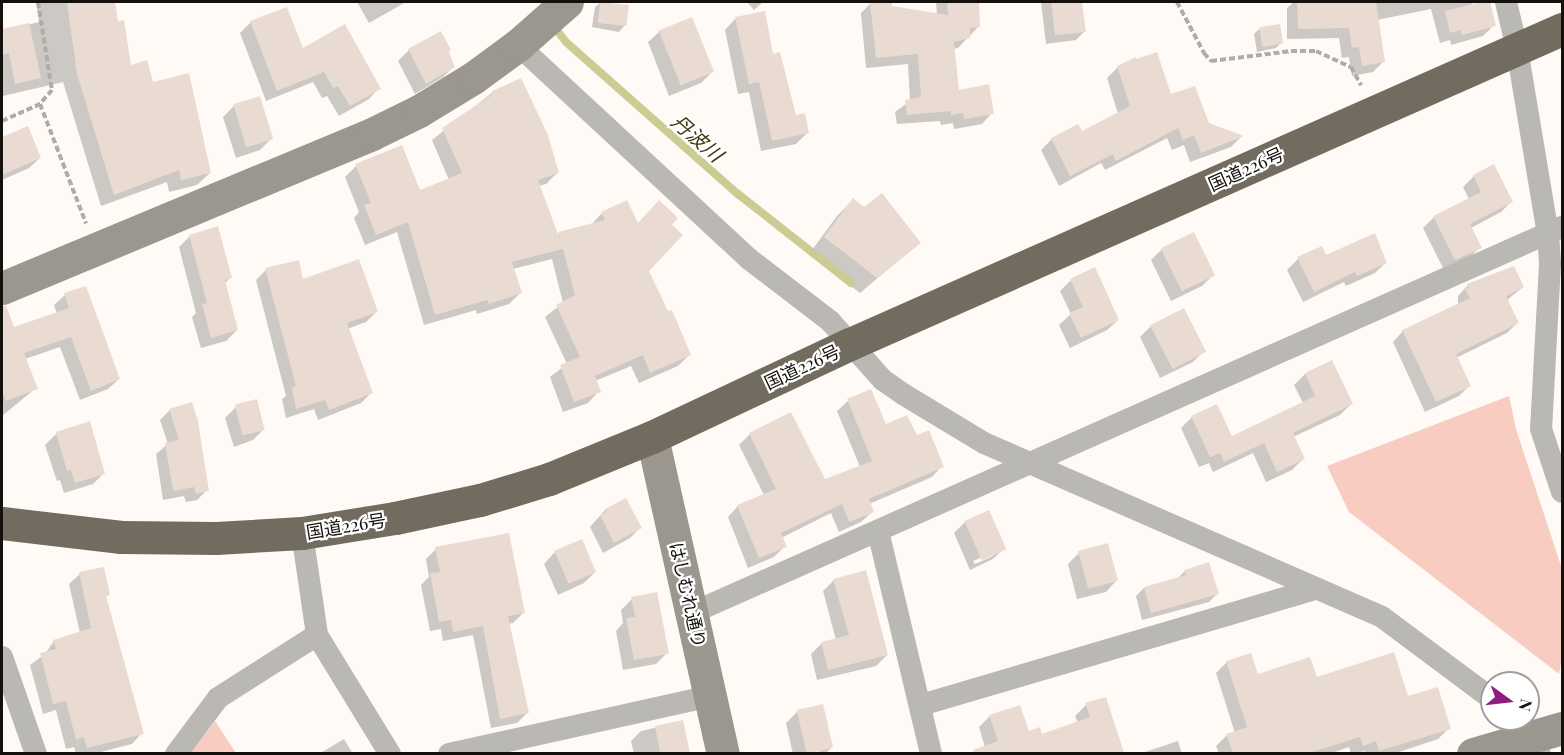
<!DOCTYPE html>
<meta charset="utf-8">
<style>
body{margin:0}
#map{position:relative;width:1564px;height:755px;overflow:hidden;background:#fffaf5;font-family:"Playfair Display","Noto Sans JP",serif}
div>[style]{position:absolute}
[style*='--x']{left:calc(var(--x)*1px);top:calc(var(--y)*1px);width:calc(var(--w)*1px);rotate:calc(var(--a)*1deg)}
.green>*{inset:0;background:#f9ccc2}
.shadow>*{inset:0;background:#0003}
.stream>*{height:8px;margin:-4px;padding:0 4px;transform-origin:4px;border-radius:4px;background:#cbcc92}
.building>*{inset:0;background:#eadbd2;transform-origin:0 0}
.path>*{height:4px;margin-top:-2px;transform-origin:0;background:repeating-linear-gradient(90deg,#b1aca7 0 6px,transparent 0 9px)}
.street>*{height:22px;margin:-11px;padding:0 11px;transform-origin:11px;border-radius:11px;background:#bab8b2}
.secondary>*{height:33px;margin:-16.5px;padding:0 16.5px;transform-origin:16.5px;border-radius:16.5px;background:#9b978e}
.highway>*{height:33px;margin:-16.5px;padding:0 16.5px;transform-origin:16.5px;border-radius:16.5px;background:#716c5f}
span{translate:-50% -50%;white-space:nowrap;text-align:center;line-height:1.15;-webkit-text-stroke:4.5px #fff;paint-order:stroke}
.street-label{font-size:18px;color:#14100c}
.water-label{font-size:20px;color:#3a3a0c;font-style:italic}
.frame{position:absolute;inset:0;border:3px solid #14100c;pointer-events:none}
.north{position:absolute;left:1480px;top:671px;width:60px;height:60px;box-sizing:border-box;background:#fff;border:2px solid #a19f9e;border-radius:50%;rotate:105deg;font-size:16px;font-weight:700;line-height:24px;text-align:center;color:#14100c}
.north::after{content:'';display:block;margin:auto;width:21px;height:27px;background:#8f1d7e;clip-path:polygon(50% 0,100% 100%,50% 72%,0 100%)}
</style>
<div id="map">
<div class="green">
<i style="clip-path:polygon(1509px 396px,1516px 429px,1562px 569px,1562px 657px,1559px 674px,1349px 512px,1327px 466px)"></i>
<i style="clip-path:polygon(215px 721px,236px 753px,189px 754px)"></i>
</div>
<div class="shadow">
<i style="clip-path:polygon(36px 2px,113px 2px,129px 67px,152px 83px,210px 173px,197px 185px,169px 192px,167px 182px,101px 206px,63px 82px,3px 96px,2px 31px,39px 22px)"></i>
<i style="clip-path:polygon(357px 2px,406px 2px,369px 23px)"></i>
<i style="clip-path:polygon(601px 2px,627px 6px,624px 26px,619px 32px,592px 27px,595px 7px)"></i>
<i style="clip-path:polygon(747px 2px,763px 2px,754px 10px)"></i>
<i style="clip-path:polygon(883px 2px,890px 2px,891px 7px,937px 15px,936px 2px,977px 2px,979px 26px,958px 48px,953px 49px,957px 91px,992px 113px,982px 124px,954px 129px,953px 123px,941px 125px,940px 121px,897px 124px,895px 112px,910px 101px,908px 64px,866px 68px,861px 13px,871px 3px)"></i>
<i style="clip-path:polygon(1041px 2px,1081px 2px,1085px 31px,1076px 40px,1046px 44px)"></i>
<i style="clip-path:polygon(1294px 2px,1472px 2px,1472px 5px,1488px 2px,1494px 25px,1483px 36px,1451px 45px,1450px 40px,1440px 43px,1431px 9px,1377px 20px,1384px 61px,1373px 72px,1352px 76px,1349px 57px,1342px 58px,1339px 38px,1287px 39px,1287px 8px)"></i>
<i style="clip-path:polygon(735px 19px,772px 55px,795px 117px,807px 133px,796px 144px,761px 151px,749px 92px,738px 94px,725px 30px)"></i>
<i style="clip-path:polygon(251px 22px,302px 50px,379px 88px,369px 99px,339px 116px,327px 96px,322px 98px,313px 82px,266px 101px,240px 33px)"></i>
<i style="clip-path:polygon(1259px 29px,1281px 43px,1276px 48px,1257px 52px,1254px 34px)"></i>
<i style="clip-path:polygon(659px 32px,712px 72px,701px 83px,669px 96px,648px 42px)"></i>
<i style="clip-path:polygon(441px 33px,454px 66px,443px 77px,415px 94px,398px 61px,409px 50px)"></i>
<i style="clip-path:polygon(1118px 67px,1171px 96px,1207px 124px,1241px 137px,1231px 147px,1190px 162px,1184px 145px,1172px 150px,1167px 138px,1105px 170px,1101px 163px,1059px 186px,1041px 150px,1052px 139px,1077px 126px,1081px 133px,1118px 114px,1107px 78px)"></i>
<i style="clip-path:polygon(493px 92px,557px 173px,546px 184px,539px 186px,557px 235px,591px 225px,602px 213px,637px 225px,669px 225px,647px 271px,689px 355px,678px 366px,639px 383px,631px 366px,595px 381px,599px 391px,588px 403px,563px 412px,550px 377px,567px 364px,545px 317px,563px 303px,552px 259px,513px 269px,520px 293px,509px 304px,477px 314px,476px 310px,424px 325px,397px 232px,365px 245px,354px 218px,359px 212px,345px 177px,356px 166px,419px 192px,449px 180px,432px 140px)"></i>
<i style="clip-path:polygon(234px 106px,271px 139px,260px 150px,236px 158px,223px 117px)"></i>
<i style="clip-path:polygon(27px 128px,40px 158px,29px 168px,2px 180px,2px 139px)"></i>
<i style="clip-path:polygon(1493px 166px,1512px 201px,1501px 212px,1471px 228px,1480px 247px,1469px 258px,1444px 270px,1423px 228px,1434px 217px,1469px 199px,1463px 187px,1474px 176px)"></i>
<i style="clip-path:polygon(853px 200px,919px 243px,860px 293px,809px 254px,837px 216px)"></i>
<i style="clip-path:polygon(190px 236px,230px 278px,224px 284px,237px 330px,226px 341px,201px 348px,192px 317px,196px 313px,179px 247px)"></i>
<i style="clip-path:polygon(1162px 249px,1213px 275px,1202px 286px,1171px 301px,1151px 260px)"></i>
<i style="clip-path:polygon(1326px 257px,1386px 262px,1375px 273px,1346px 286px,1344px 282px,1303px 302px,1287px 270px,1298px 259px)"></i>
<i style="clip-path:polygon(266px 270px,302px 281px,376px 312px,366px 322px,347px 329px,371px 393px,361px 403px,318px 420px,314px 409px,286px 418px,282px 399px,286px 396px,256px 280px)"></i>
<i style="clip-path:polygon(1071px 280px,1118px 320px,1107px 330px,1070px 348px,1059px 325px,1071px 314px,1060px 291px)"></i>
<i style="clip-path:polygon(1468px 285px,1523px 287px,1507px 300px,1517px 323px,1507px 333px,1456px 358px,1469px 386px,1459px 396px,1425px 412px,1393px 342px,1403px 331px,1458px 305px,1458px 296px)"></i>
<i style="clip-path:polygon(65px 295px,119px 379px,108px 389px,80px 400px,60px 347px,25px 359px,36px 388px,2px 416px,2px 312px,7px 310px,15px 329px,57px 314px,54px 305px)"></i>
<i style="clip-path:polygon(1184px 310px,1204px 351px,1193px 362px,1160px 378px,1140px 337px,1151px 326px)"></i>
<i style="clip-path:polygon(1331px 362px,1351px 404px,1340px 415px,1293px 437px,1303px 459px,1292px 470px,1266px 482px,1253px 453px,1213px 472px,1209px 463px,1199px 467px,1181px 428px,1192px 417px,1231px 438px,1303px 403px,1294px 385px,1305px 374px)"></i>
<i style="clip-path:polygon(848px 401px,885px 426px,916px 437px,942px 466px,932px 477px,869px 504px,872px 512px,861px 522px,839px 532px,831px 513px,781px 538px,785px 546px,774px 557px,748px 568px,728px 517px,738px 506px,764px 495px,739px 445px,750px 434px,790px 414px,824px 481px,860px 467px,837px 411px)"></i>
<i style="clip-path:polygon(236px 407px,264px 429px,253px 440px,234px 447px,225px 418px)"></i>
<i style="clip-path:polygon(170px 410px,207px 490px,197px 500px,186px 502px,184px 496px,163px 500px,156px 454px,168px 444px,160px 420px)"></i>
<i style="clip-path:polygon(89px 423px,104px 473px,93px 484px,64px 493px,60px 480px,57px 481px,45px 445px,56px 434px)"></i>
<i style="clip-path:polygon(625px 500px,640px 528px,630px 538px,603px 553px,590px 527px,605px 510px)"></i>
<i style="clip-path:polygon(evenodd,965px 522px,1004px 548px,993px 559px,970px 570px,954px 533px,965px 522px,993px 553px,993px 556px,975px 564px,973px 561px,993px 553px)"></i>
<i style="clip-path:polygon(581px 541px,595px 572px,584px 583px,558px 595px,544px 564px,554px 553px)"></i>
<i style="clip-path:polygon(436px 549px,523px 613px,513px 623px,508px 624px,527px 713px,517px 723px,491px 728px,473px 635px,443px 641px,441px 629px,430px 631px,421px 585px,429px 577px,426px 559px)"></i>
<i style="clip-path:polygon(1079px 553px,1116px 581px,1106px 592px,1077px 599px,1068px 564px)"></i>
<i style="clip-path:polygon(1185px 571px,1217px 594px,1209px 602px,1142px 620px,1136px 596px,1144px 588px,1177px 579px)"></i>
<i style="clip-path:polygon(80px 574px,108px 594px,105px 598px,142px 733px,132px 744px,93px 754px,76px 754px,74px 747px,66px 749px,56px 710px,43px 714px,30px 665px,45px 654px,54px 641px,80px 633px,69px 584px)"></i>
<i style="clip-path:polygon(834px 580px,887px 655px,876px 666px,817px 680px,811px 654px,822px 643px,836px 640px,823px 591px)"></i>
<i style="clip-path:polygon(632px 599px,667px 653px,656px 664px,623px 670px,616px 631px,623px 623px,621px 610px)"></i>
<i style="clip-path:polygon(1227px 662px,1257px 676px,1316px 679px,1407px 698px,1449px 728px,1438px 739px,1393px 754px,1366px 754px,1365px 751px,1351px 754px,1349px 747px,1329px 754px,1219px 754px,1216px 746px,1227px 735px,1235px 733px,1216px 673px)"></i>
<i style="clip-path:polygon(1105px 699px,1124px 754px,987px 754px,979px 727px,990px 716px,1028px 733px,1041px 736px,1078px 723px,1075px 716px,1086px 705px)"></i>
<i style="clip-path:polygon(797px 712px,831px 748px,825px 754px,817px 754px,821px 750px,793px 754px,786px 723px)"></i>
<i style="clip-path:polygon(681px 722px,688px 754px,634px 754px,631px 741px,641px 731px)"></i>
<i style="clip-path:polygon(344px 739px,353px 754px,319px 754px)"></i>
<i style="clip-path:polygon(1178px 741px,1182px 754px,1139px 754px)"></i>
</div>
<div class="stream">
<i style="--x:552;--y:24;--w:23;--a:52"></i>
<i style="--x:566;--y:42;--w:230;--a:41.5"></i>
<i style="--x:738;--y:194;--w:144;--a:38.2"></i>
</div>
<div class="building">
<i style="clip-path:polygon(82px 2px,115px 2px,118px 21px,124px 20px,131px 65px,147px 60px,153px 82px,189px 73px,211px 173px,181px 180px,179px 170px,114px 195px,77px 74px,67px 3px)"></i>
<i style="left:600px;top:2px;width:29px;height:21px;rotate:6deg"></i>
<i style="clip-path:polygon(870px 2px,892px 2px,892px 6px,948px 15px,947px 2px,979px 2px,980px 27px,970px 28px,970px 38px,954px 42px,959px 90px,989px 84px,994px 114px,964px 119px,963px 113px,951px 115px,951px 111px,907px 115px,905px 100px,921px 97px,918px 54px,876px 58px)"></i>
<i style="clip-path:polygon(1051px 2px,1082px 2px,1086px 32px,1055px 35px)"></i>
<i style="clip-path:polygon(1297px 2px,1376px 2px,1385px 62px,1362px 66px,1359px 47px,1352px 48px,1349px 28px,1298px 29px)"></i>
<i style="clip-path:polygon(1480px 2px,1490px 2px,1496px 26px,1462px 35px,1461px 30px,1450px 33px,1445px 11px)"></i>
<i style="clip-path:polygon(287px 7px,303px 48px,345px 24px,381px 89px,350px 106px,338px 86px,333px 88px,324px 72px,277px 91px,250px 21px)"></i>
<i style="clip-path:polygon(765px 11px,773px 54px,780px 52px,796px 115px,805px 113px,809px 133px,772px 141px,759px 82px,749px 84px,735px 17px)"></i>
<i style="left:692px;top:17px;width:59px;height:36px;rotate:68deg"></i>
<i style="clip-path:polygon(29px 23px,41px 78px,15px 84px,9px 53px,2px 55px,2px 29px)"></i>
<i style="left:1280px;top:24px;width:20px;height:21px;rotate:81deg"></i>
<i style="clip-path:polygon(441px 31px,451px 50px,448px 52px,455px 67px,426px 84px,408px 49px)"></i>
<i style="clip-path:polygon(1157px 52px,1171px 94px,1195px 86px,1209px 123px,1244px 136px,1201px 153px,1194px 135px,1183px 140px,1178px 128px,1116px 161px,1113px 154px,1070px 176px,1051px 138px,1078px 124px,1082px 131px,1130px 106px,1117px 66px,1136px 57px,1136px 59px)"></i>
<i style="clip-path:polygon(521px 78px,548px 135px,559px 173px,538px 180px,560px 240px,558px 232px,605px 220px,601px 212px,627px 200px,638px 223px,659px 200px,678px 218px,672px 225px,683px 235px,649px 271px,668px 311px,672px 310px,691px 355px,650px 373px,643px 355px,595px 376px,601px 392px,574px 402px,560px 365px,580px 357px,556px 305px,575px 295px,563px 249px,512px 262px,522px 293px,489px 304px,487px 300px,435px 315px,408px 222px,376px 235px,364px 205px,371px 203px,355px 164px,402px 145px,420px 190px,462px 173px,442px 128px,493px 94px,492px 91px)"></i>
<i style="left:260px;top:96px;width:45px;height:28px;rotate:73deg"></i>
<i style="clip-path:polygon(28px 126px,41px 158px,2px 175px,2px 137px)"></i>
<i style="clip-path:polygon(1494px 164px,1513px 202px,1470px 224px,1482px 248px,1455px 260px,1433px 216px,1481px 192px,1473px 175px)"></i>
<i style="clip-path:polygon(882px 193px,921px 243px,877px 278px,824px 237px,853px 198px,864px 207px)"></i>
<i style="clip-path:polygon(218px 226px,232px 278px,225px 280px,238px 330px,211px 338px,202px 304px,207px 303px,189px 235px)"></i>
<i style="left:1194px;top:232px;width:48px;height:37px;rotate:64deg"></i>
<i style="clip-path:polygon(1375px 233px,1387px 263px,1357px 276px,1355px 272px,1314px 292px,1297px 257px,1322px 246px,1326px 255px)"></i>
<i style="clip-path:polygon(359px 259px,378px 312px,347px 323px,373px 393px,329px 410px,325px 400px,296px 409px,292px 388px,296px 386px,265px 268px,299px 260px,303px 279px)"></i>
<i style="clip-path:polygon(1514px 266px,1524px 287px,1506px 296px,1519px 323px,1456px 354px,1471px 386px,1436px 402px,1402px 330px,1470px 298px,1465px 289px,1469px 287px,1467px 284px)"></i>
<i style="clip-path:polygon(1095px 267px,1119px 320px,1081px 338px,1069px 313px,1083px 307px,1070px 279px)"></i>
<i style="clip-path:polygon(86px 286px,120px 379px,91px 391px,71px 337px,24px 353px,38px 389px,6px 401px,2px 390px,2px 306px,6px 306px,14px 327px,69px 308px,64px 293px)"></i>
<i style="left:1184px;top:308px;width:49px;height:38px;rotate:63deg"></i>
<i style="clip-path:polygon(1332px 360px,1353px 404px,1293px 433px,1305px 459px,1277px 472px,1264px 443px,1224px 462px,1220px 453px,1210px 457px,1191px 416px,1217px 404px,1232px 436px,1315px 396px,1305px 373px)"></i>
<i style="clip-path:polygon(871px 389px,886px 424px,907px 415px,917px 435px,929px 430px,944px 467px,869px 499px,874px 512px,849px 522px,842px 504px,781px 533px,787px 547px,759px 558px,737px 505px,776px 489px,749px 433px,791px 412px,825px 479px,872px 461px,847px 399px)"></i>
<i style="left:257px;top:399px;width:32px;height:23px;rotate:76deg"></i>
<i style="clip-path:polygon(192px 402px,198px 421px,209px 491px,196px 494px,194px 487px,173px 491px,165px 443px,179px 440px,169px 409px)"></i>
<i style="clip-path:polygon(90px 421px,105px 474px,75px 483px,71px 470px,67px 471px,56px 432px)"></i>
<i style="clip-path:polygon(626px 498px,642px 528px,614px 543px,600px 515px,606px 512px,605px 509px)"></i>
<i style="left:989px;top:510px;width:43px;height:27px;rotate:66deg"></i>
<i style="clip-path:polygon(509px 533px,525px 613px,508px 616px,529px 713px,500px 719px,483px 626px,453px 632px,451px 620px,439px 622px,430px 573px,440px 572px,435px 547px)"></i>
<i style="left:582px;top:539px;width:36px;height:30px;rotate:67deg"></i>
<i style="left:1108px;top:543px;width:39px;height:31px;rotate:75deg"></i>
<i style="clip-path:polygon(1209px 562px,1219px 594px,1151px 613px,1144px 587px,1186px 575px,1184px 570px)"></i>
<i style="clip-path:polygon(104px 567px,110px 595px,106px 596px,144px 734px,87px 748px,84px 737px,76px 740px,66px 701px,53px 704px,40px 653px,56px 649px,53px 640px,91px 628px,79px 572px)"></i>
<i style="clip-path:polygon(866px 570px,888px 655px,828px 670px,821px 642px,849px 635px,833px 579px)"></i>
<i style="clip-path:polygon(657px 592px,669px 654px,634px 660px,626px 618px,635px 617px,631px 597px)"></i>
<i style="clip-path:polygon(1394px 652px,1408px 696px,1438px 687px,1451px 729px,1379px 751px,1376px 741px,1363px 746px,1360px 737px,1309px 753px,1233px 753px,1226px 734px,1247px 727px,1226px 661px,1251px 653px,1258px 674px,1310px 657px,1317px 677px)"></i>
<i style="clip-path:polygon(1106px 697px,1124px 753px,974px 753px,973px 750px,998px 741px,989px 715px,1020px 705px,1029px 731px,1040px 727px,1042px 734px,1090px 717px,1085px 703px)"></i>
<i style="left:823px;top:704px;width:45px;height:27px;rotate:77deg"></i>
<i style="clip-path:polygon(683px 720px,690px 753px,660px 753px,655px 726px)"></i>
</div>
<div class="path">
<i style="--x:38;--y:2;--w:89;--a:81"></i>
<i style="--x:52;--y:90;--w:18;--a:131"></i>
<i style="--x:1177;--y:2;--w:58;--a:62.1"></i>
<i style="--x:1204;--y:53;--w:11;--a:49"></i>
<i style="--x:1211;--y:61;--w:81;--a:-7.1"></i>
<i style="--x:1291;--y:51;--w:25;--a:0"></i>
<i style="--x:1316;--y:51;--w:38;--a:25"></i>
<i style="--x:1351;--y:67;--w:21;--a:61"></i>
<i style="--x:2;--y:121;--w:42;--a:-24.1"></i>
<i style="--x:40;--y:104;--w:128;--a:68.9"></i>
</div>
<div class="street">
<i style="--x:1506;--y:2;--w:48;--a:76.8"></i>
<i style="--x:1517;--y:49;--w:188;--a:80.5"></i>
<i style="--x:1548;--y:234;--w:30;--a:86"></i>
<i style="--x:1550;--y:264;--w:165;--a:93.1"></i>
<i style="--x:1541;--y:429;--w:66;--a:71.6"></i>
<i style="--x:518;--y:45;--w:315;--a:42.8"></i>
<i style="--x:749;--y:259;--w:102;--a:37.4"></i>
<i style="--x:830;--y:321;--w:79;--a:48.1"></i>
<i style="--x:883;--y:380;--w:24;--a:35"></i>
<i style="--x:903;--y:394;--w:95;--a:31.2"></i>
<i style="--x:984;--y:443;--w:434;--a:23.6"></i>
<i style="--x:1382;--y:617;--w:137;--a:36.7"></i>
<i style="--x:878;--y:531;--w:229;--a:76.6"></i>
<i style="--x:302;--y:533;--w:103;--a:81.6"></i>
<i style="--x:317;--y:635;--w:140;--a:58.5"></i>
<i style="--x:692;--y:613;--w:952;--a:-23.93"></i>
<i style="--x:2;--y:657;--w:103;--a:70.7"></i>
<i style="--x:921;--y:705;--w:411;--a:-16.4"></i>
<i style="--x:1514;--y:719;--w:24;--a:48"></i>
<i style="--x:1530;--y:737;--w:20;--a:60"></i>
<i style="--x:176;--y:754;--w:70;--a:-53.1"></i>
<i style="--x:218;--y:698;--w:117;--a:-32.5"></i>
<i style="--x:449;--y:754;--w:267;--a:-12.5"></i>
</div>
<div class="secondary">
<i style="--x:2;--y:288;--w:401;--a:-22.6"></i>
<i style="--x:372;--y:134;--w:52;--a:-26.1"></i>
<i style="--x:419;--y:111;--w:63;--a:-31.4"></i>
<i style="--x:473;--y:78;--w:56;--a:-36.3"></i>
<i style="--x:518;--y:45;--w:65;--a:-41.3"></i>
<i style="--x:652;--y:437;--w:325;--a:77.4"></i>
<i style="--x:1473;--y:754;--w:93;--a:-16.3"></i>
</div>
<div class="highway">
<i style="--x:2;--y:523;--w:120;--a:6.7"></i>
<i style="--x:121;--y:537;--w:95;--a:0.6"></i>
<i style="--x:216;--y:538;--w:86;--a:-3.3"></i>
<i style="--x:302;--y:533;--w:94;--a:-9.2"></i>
<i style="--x:395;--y:518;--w:87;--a:-12"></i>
<i style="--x:480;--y:500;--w:72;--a:-16.9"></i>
<i style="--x:549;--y:479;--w:111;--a:-22.2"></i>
<i style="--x:652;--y:437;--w:219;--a:-25.2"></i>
<i style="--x:850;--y:344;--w:779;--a:-23.87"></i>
</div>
<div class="street-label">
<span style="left:1246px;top:169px;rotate:-24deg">国道226号</span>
<span style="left:802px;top:367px;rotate:-25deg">国道226号</span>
<span style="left:346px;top:526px;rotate:-9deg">国道226号</span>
<span style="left:688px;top:595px;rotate:77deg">はしむれ通り</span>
</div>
<div class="water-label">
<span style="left:698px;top:137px;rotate:41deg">丹波川</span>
</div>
<div class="frame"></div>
<div class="north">N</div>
</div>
